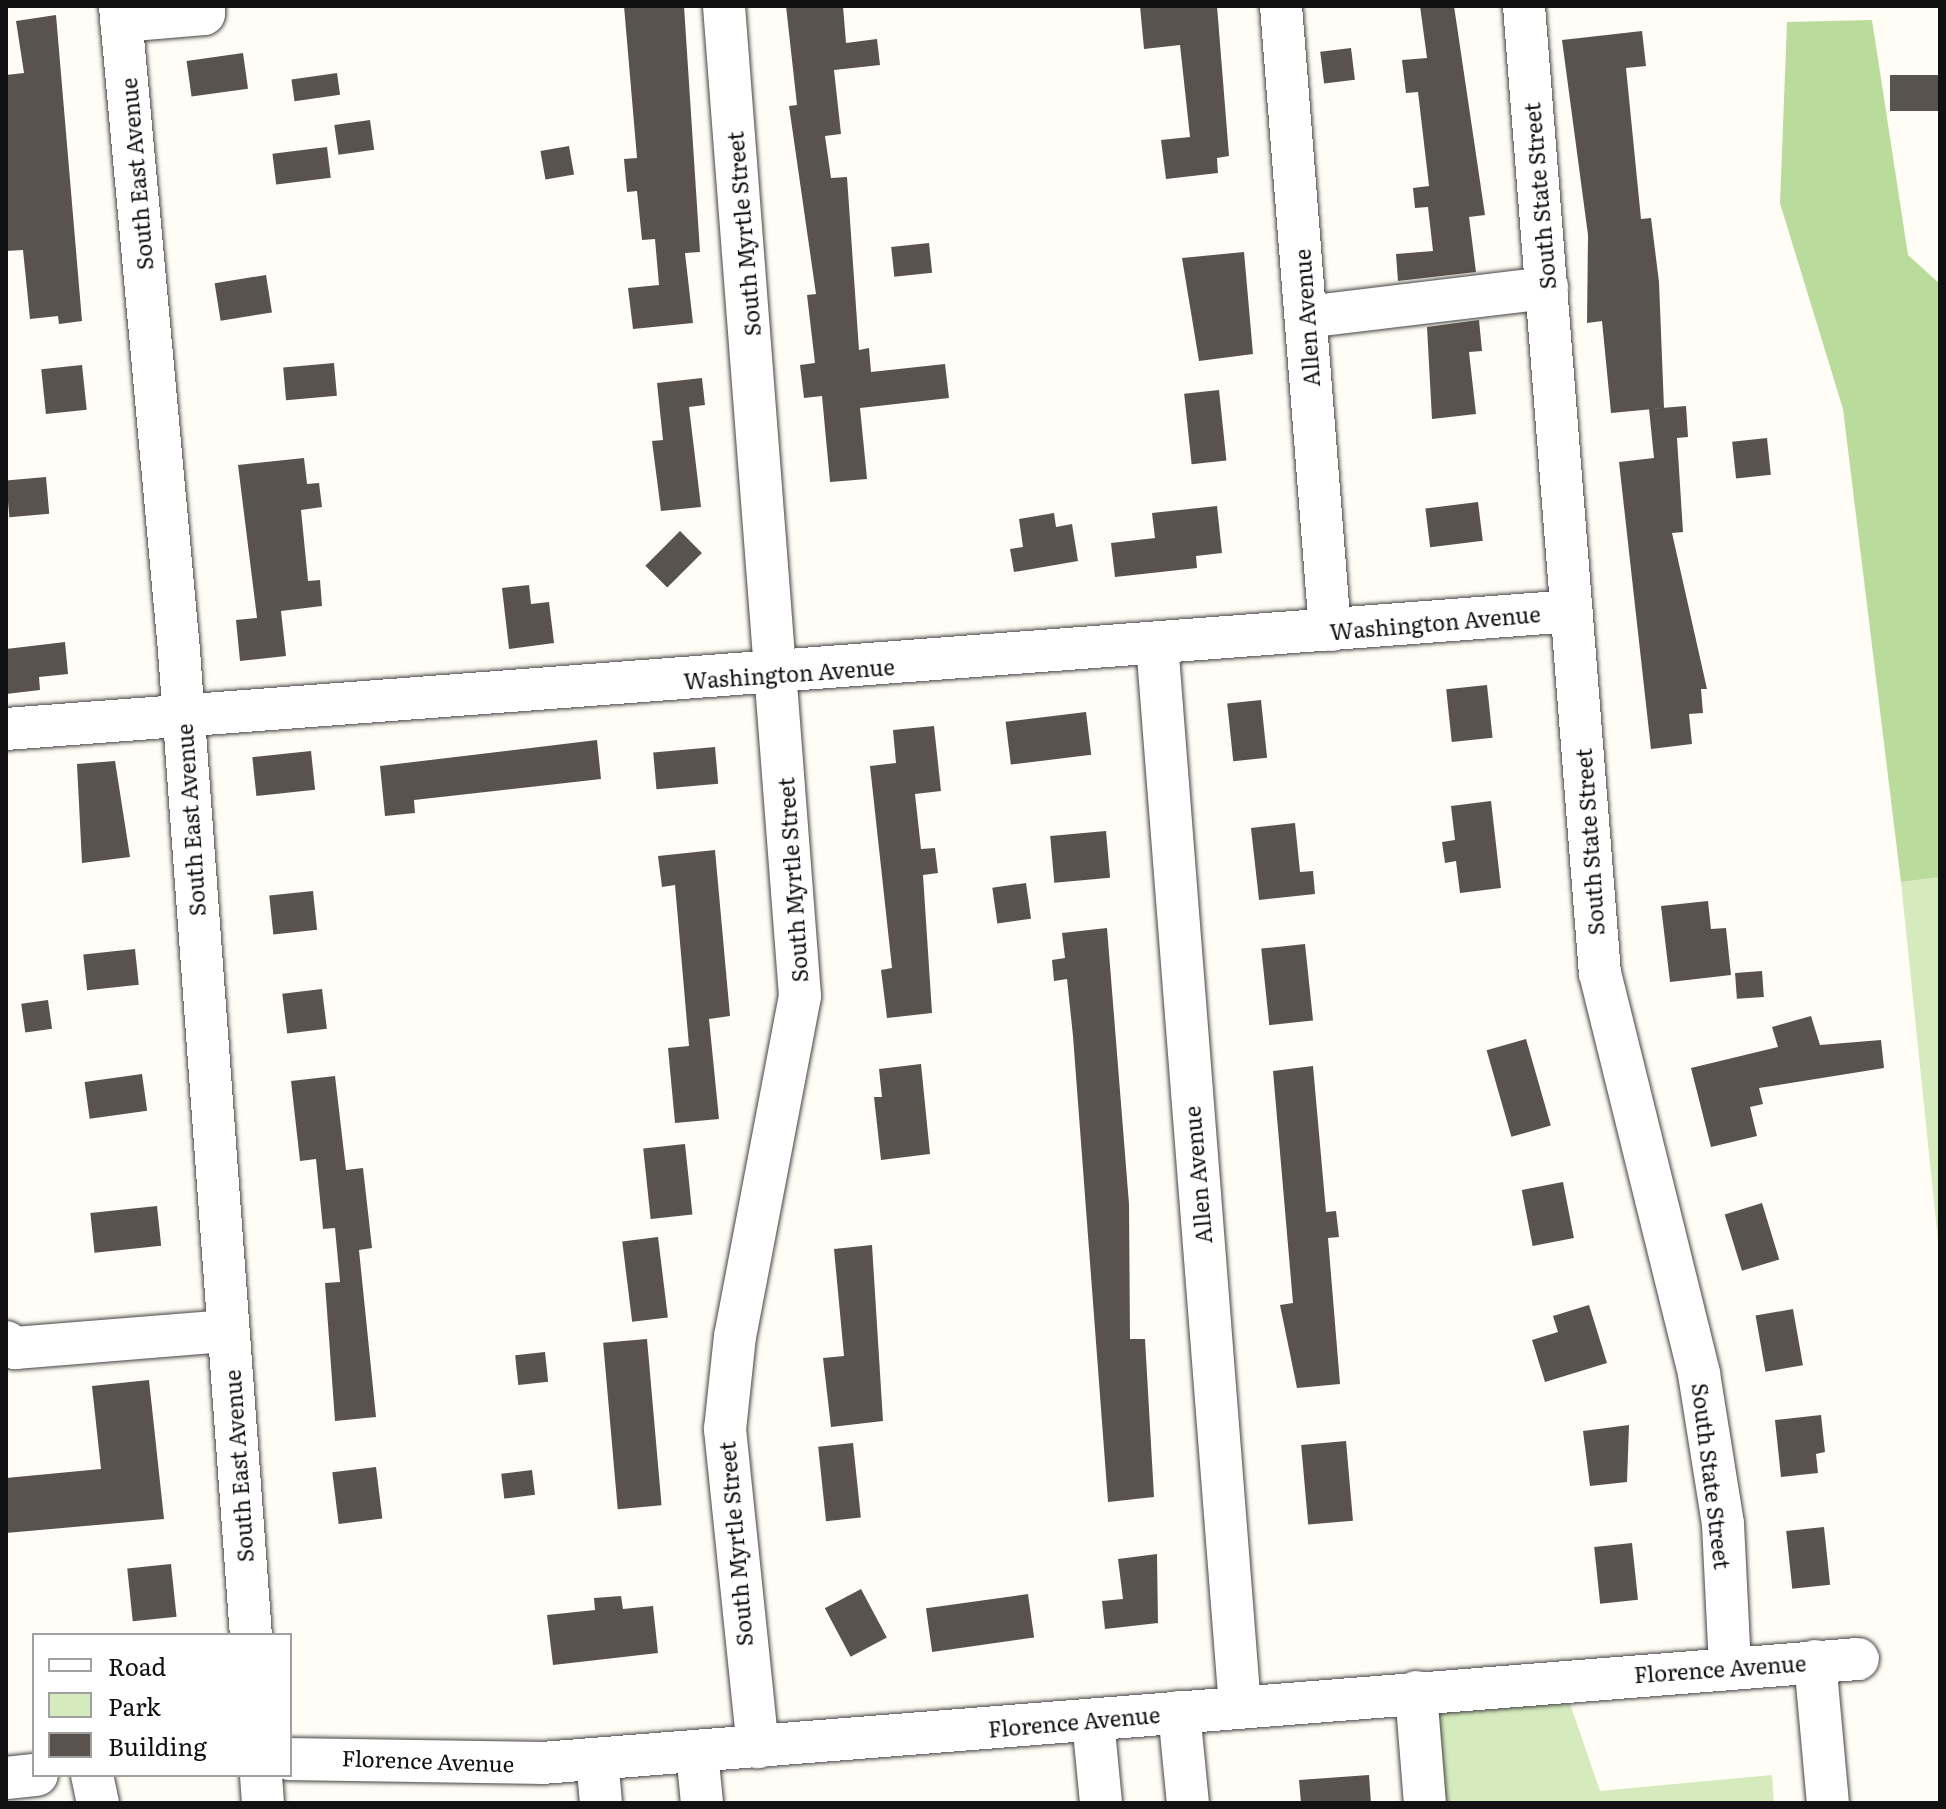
<!DOCTYPE html>
<style>
body{margin:0}
#map{position:relative;width:1946px;height:1809px;overflow:hidden;background:#fffdf5;font-family:Literata,serif}
div>[style]{position:absolute}
[style*='--x']{left:calc(var(--x)*1px);top:calc(var(--y)*1px);width:calc(var(--w)*1px);rotate:calc(var(--a)*1deg)}
.green>*{inset:0;background:#d5ebbd}
.forest>*{inset:0;background:#b9dc9c}
.building>*{inset:0;background:#5a524d;transform-origin:0 0}
.roads{filter:drop-shadow(0 0 2px #444) drop-shadow(0 0 2px #444)}
.minor>*{height:42px;margin:-21px;padding:0 21px;transform-origin:21px;border-radius:21px;background:#fff}
span{translate:-50% -50%;white-space:nowrap;text-align:center;line-height:1.15;-webkit-text-stroke:8px #fff;paint-order:stroke}
.street-label{font-size:22px;color:#111}
.frame{position:absolute;inset:0;border:8px solid #111;pointer-events:none}
.legend{position:absolute;left:32px;top:1633px;width:260px;height:144px;box-sizing:border-box;background:#fff;border:2px solid #a0a0a0;margin:0;padding:10px 14px;list-style:none;font-size:24px;color:#111}
.legend li{display:flex;align-items:center;gap:16px;height:40px}
.legend b{width:40px;border:2px solid #a0a0a0}
</style>
<div id="map">
<div class="green">
<i style="clip-path:polygon(1940px 877px,1940px 1260px,1901px 882px)"></i>
<i style="clip-path:polygon(1568px 1698px,1600px 1791px,1772px 1775px,1774px 1803px,1441px 1803px,1434px 1708px)"></i>
</div>
<div class="forest">
<i style="clip-path:polygon(1872px 20px,1908px 255px,1940px 284px,1940px 877px,1901px 882px,1843px 409px,1780px 203px,1787px 22px)"></i>
</div>
<div class="building">
<i style="clip-path:polygon(624px 6px,684px 6px,700px 252px,685px 253px,693px 323px,633px 329px,628px 288px,659px 285px,655px 239px,642px 240px,637px 191px,627px 192px,624px 159px,637px 158px)"></i>
<i style="clip-path:polygon(786px 6px,843px 6px,846px 43px,877px 39px,880px 65px,834px 70px,841px 134px,825px 136px,831px 178px,847px 177px,859px 350px,869px 348px,871px 372px,945px 364px,949px 398px,860px 408px,867px 479px,830px 482px,822px 396px,804px 398px,800px 365px,815px 363px,807px 295px,816px 294px,789px 106px,797px 105px)"></i>
<i style="clip-path:polygon(1140px 6px,1217px 6px,1229px 156px,1217px 158px,1218px 173px,1166px 179px,1161px 140px,1190px 137px,1180px 45px,1144px 49px)"></i>
<i style="clip-path:polygon(1420px 6px,1454px 6px,1485px 215px,1469px 217px,1476px 272px,1398px 281px,1396px 254px,1433px 251px,1428px 207px,1415px 208px,1413px 188px,1429px 186px,1418px 92px,1406px 93px,1402px 60px,1427px 58px)"></i>
<i style="clip-path:polygon(56px 15px,82px 321px,59px 324px,58px 316px,30px 319px,23px 250px,6px 251px,6px 75px,24px 73px,16px 21px)"></i>
<i style="clip-path:polygon(1642px 31px,1646px 66px,1626px 68px,1641px 219px,1651px 218px,1659px 282px,1664px 408px,1611px 413px,1602px 321px,1587px 323px,1588px 235px,1562px 40px)"></i>
<i style="left:1351px;top:48px;width:32px;height:31px;rotate:83deg"></i>
<i style="left:243px;top:53px;width:36px;height:57px;rotate:82deg"></i>
<i style="left:337px;top:73px;width:22px;height:46px;rotate:82deg"></i>
<i style="left:1940px;top:75px;width:36px;height:50px;rotate:90deg"></i>
<i style="left:370px;top:120px;width:30px;height:36px;rotate:82deg"></i>
<i style="left:569px;top:146px;width:29px;height:29px;rotate:80deg"></i>
<i style="left:327px;top:147px;width:31px;height:55px;rotate:83deg"></i>
<i style="left:929px;top:243px;width:30px;height:38px;rotate:84deg"></i>
<i style="clip-path:polygon(1244px 252px,1253px 354px,1199px 361px,1182px 258px)"></i>
<i style="left:266px;top:275px;width:38px;height:52px;rotate:81deg"></i>
<i style="clip-path:polygon(1479px 320px,1482px 351px,1469px 352px,1476px 414px,1432px 419px,1427px 327px)"></i>
<i style="left:334px;top:363px;width:33px;height:51px;rotate:85deg"></i>
<i style="left:82px;top:365px;width:45px;height:41px;rotate:84deg"></i>
<i style="clip-path:polygon(702px 378px,705px 405px,689px 407px,701px 507px,661px 511px,652px 441px,663px 440px,657px 383px)"></i>
<i style="left:1219px;top:390px;width:71px;height:35px;rotate:84deg"></i>
<i style="clip-path:polygon(1686px 406px,1688px 437px,1677px 438px,1683px 532px,1672px 533px,1707px 689px,1701px 689px,1703px 713px,1689px 714px,1692px 744px,1651px 749px,1619px 462px,1654px 458px,1649px 409px)"></i>
<i style="left:1767px;top:438px;width:37px;height:35px;rotate:84deg"></i>
<i style="clip-path:polygon(304px 458px,307px 484px,319px 483px,322px 507px,301px 510px,308px 581px,320px 580px,322px 606px,281px 611px,286px 656px,240px 661px,236px 620px,257px 618px,238px 465px)"></i>
<i style="left:46px;top:477px;width:37px;height:40px;rotate:85deg"></i>
<i style="left:1478px;top:502px;width:39px;height:53px;rotate:83deg"></i>
<i style="clip-path:polygon(1217px 506px,1222px 553px,1196px 556px,1197px 568px,1115px 577px,1111px 543px,1155px 538px,1152px 513px)"></i>
<i style="clip-path:polygon(1054px 513px,1056px 527px,1072px 524px,1078px 561px,1014px 572px,1010px 549px,1023px 547px,1019px 519px)"></i>
<i style="left:680px;top:531px;width:31px;height:49px;rotate:45deg"></i>
<i style="clip-path:polygon(529px 585px,531px 604px,549px 602px,554px 643px,509px 649px,502px 588px)"></i>
<i style="clip-path:polygon(65px 642px,68px 674px,39px 677px,40px 690px,6px 694px,6px 649px)"></i>
<i style="left:1487px;top:685px;width:53px;height:41px;rotate:84deg"></i>
<i style="left:1261px;top:700px;width:58px;height:34px;rotate:84deg"></i>
<i style="left:1086px;top:712px;width:43px;height:81px;rotate:83deg"></i>
<i style="clip-path:polygon(934px 726px,941px 791px,915px 794px,921px 849px,935px 848px,938px 873px,923px 875px,932px 1013px,887px 1018px,881px 970px,892px 968px,870px 766px,896px 763px,893px 730px)"></i>
<i style="clip-path:polygon(597px 740px,601px 779px,414px 800px,415px 813px,385px 816px,380px 766px)"></i>
<i style="left:715px;top:747px;width:37px;height:62px;rotate:85deg"></i>
<i style="left:311px;top:751px;width:39px;height:59px;rotate:84deg"></i>
<i style="clip-path:polygon(115px 761px,130px 857px,82px 863px,77px 764px)"></i>
<i style="clip-path:polygon(1491px 801px,1501px 888px,1460px 893px,1456px 861px,1445px 863px,1442px 842px,1455px 840px,1451px 806px)"></i>
<i style="clip-path:polygon(1295px 823px,1300px 872px,1313px 871px,1315px 894px,1259px 900px,1251px 828px)"></i>
<i style="left:1106px;top:831px;width:47px;height:56px;rotate:85deg"></i>
<i style="clip-path:polygon(715px 850px,730px 1016px,709px 1019px,719px 1119px,675px 1123px,668px 1048px,689px 1046px,675px 885px,662px 887px,658px 856px)"></i>
<i style="left:1026px;top:883px;width:36px;height:34px;rotate:82deg"></i>
<i style="left:313px;top:891px;width:39px;height:44px;rotate:84deg"></i>
<i style="clip-path:polygon(1708px 901px,1711px 929px,1726px 928px,1731px 975px,1670px 982px,1661px 906px)"></i>
<i style="clip-path:polygon(1107px 928px,1129px 1204px,1130px 1339px,1145px 1339px,1154px 1497px,1108px 1502px,1073px 1036px,1067px 979px,1054px 981px,1052px 960px,1065px 958px,1062px 933px)"></i>
<i style="left:1305px;top:944px;width:77px;height:44px;rotate:84deg"></i>
<i style="left:135px;top:949px;width:36px;height:52px;rotate:84deg"></i>
<i style="left:1762px;top:971px;width:26px;height:27px;rotate:86deg"></i>
<i style="left:322px;top:989px;width:40px;height:40px;rotate:83deg"></i>
<i style="left:48px;top:1000px;width:29px;height:27px;rotate:82deg"></i>
<i style="clip-path:polygon(1811px 1016px,1820px 1045px,1881px 1040px,1884px 1068px,1759px 1088px,1763px 1104px,1750px 1107px,1757px 1136px,1711px 1147px,1691px 1068px,1778px 1047px,1772px 1027px)"></i>
<i style="left:1526px;top:1039px;width:90px;height:41px;rotate:74deg"></i>
<i style="clip-path:polygon(921px 1064px,930px 1154px,881px 1160px,874px 1097px,882px 1097px,879px 1069px)"></i>
<i style="clip-path:polygon(1313px 1066px,1326px 1212px,1336px 1211px,1339px 1237px,1328px 1238px,1340px 1384px,1297px 1388px,1280px 1305px,1293px 1303px,1273px 1071px)"></i>
<i style="left:142px;top:1074px;width:37px;height:58px;rotate:82deg"></i>
<i style="clip-path:polygon(335px 1076px,346px 1170px,363px 1168px,372px 1248px,359px 1250px,376px 1417px,335px 1421px,325px 1283px,340px 1282px,335px 1228px,323px 1229px,316px 1159px,300px 1161px,291px 1081px)"></i>
<i style="left:685px;top:1144px;width:71px;height:42px;rotate:84deg"></i>
<i style="left:1563px;top:1182px;width:57px;height:42px;rotate:79deg"></i>
<i style="left:1762px;top:1203px;width:59px;height:39px;rotate:73deg"></i>
<i style="left:157px;top:1206px;width:40px;height:67px;rotate:84deg"></i>
<i style="left:658px;top:1237px;width:81px;height:36px;rotate:83deg"></i>
<i style="clip-path:polygon(872px 1245px,883px 1421px,831px 1427px,823px 1358px,844px 1356px,834px 1249px)"></i>
<i style="clip-path:polygon(1589px 1305px,1607px 1363px,1545px 1382px,1532px 1340px,1558px 1332px,1553px 1316px)"></i>
<i style="left:1793px;top:1309px;width:57px;height:38px;rotate:80deg"></i>
<i style="left:647px;top:1339px;width:167px;height:44px;rotate:85deg"></i>
<i style="left:545px;top:1352px;width:30px;height:30px;rotate:84deg"></i>
<i style="clip-path:polygon(149px 1380px,164px 1519px,6px 1533px,6px 1478px,101px 1469px,92px 1386px)"></i>
<i style="clip-path:polygon(1821px 1415px,1825px 1452px,1816px 1454px,1818px 1473px,1781px 1477px,1775px 1420px)"></i>
<i style="clip-path:polygon(1629px 1425px,1627px 1482px,1590px 1486px,1583px 1431px)"></i>
<i style="left:1346px;top:1441px;width:80px;height:45px;rotate:85deg"></i>
<i style="left:853px;top:1443px;width:75px;height:35px;rotate:84deg"></i>
<i style="left:376px;top:1467px;width:52px;height:44px;rotate:83deg"></i>
<i style="left:532px;top:1470px;width:25px;height:31px;rotate:83deg"></i>
<i style="left:1824px;top:1527px;width:58px;height:38px;rotate:84deg"></i>
<i style="left:1632px;top:1543px;width:57px;height:38px;rotate:84deg"></i>
<i style="clip-path:polygon(1157px 1554px,1158px 1623px,1105px 1629px,1102px 1601px,1123px 1599px,1118px 1559px)"></i>
<i style="left:171px;top:1564px;width:53px;height:44px;rotate:84deg"></i>
<i style="left:861px;top:1589px;width:55px;height:41px;rotate:62deg"></i>
<i style="left:1028px;top:1594px;width:44px;height:103px;rotate:82deg"></i>
<i style="clip-path:polygon(621px 1596px,623px 1609px,653px 1606px,658px 1653px,553px 1665px,547px 1615px,595px 1610px,594px 1598px)"></i>
<i style="clip-path:polygon(1369px 1775px,1371px 1803px,1301px 1803px,1299px 1780px)"></i>
</div>
<div class="roads">
<div class="minor">
<i style="--x:120;--y:6;--w:648;--a:84.77"></i>
<i style="--x:179;--y:651;--w:987;--a:85.82"></i>
<i style="--x:724;--y:6;--w:993;--a:85.61"></i>
<i style="--x:800;--y:996;--w:346;--a:100.8"></i>
<i style="--x:735;--y:1336;--w:94;--a:96.1"></i>
<i style="--x:725;--y:1429;--w:320;--a:84.1"></i>
<i style="--x:1281;--y:6;--w:626;--a:85.51"></i>
<i style="--x:1524;--y:6;--w:970;--a:85.51"></i>
<i style="--x:1600;--y:973;--w:413;--a:76.1"></i>
<i style="--x:1699;--y:1374;--w:152;--a:80.9"></i>
<i style="--x:1723;--y:1524;--w:142;--a:87.2"></i>
<i style="--x:121;--y:21;--w:83;--a:-4.8"></i>
<i style="--x:204;--y:14;--w:8;--a:-90"></i>
<i style="--x:1306;--y:317;--w:243;--a:-6.9"></i>
<i style="--x:1157;--y:643;--w:1067;--a:85.54"></i>
<i style="--x:6;--y:729;--w:1570;--a:-4.31"></i>
<i style="--x:6;--y:1342;--w:11;--a:34"></i>
<i style="--x:15;--y:1348;--w:213;--a:-4.6"></i>
<i style="--x:1815;--y:1661;--w:143;--a:84.8"></i>
<i style="--x:1416;--y:1692;--w:111;--a:85.4"></i>
<i style="--x:1179;--y:1712;--w:91;--a:84.4"></i>
<i style="--x:1093;--y:1720;--w:83;--a:84.5"></i>
<i style="--x:697;--y:1752;--w:51;--a:84.4"></i>
<i style="--x:290;--y:1759;--w:252;--a:0.9"></i>
<i style="--x:542;--y:1763;--w:1320;--a:-4.52"></i>
<i style="--x:597;--y:1759;--w:44;--a:84.8"></i>
<i style="--x:92;--y:1775;--w:29;--a:78"></i>
<i style="--x:261;--y:1775;--w:28;--a:86"></i>
<i style="--x:6;--y:1778;--w:31;--a:-6"></i>
</div>
</div>
<div class="street-label">
<span style="left:136px;top:174px;rotate:-95deg">South East Avenue</span>
<span style="left:1539px;top:196px;rotate:-95deg">South State Street</span>
<span style="left:743px;top:234px;rotate:-95deg">South Myrtle Street</span>
<span style="left:1306px;top:318px;rotate:-94deg">Allen Avenue</span>
<span style="left:1435px;top:622px;rotate:-5deg">Washington Avenue</span>
<span style="left:789px;top:673px;rotate:-4deg">Washington Avenue</span>
<span style="left:190px;top:820px;rotate:-94deg">South East Avenue</span>
<span style="left:1589px;top:842px;rotate:-94deg">South State Street</span>
<span style="left:792px;top:880px;rotate:-94deg">South Myrtle Street</span>
<span style="left:1197px;top:1175px;rotate:-95deg">Allen Avenue</span>
<span style="left:238px;top:1466px;rotate:-94deg">South East Avenue</span>
<span style="left:1712px;top:1476px;rotate:83deg">South State Street</span>
<span style="left:735px;top:1544px;rotate:-95deg">South Myrtle Street</span>
<span style="left:1720px;top:1668px;rotate:-4deg">Florence Avenue</span>
<span style="left:1074px;top:1721px;rotate:-5deg">Florence Avenue</span>
<span style="left:428px;top:1760px;rotate:2deg">Florence Avenue</span>
</div>
<div class="frame"></div>
<ul class="legend">
<li><b style="height:10px;background:#fff"></b>Road</li>
<li><b style="height:22px;background:#d5ebbd"></b>Park</li>
<li><b style="height:22px;background:#5a524d"></b>Building</li>
</ul>
</div>
